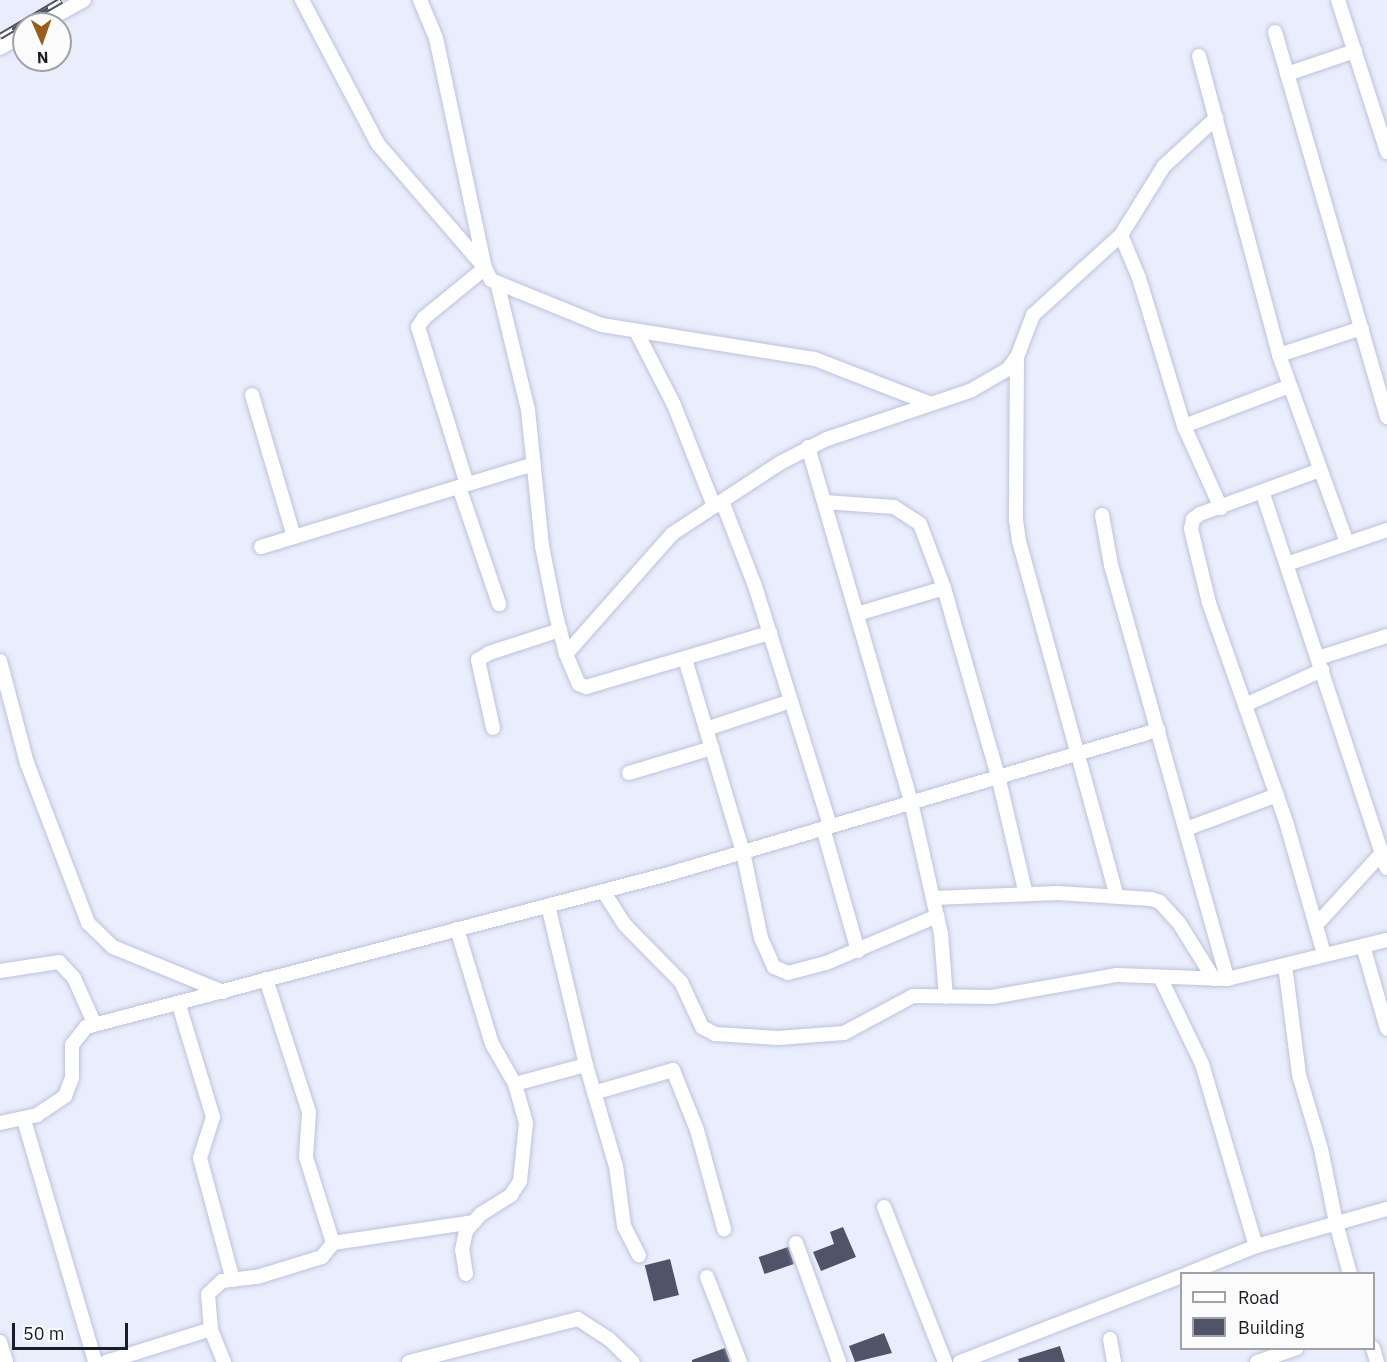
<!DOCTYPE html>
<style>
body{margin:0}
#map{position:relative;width:1387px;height:1362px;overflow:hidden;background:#e9edfc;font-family:"IBM Plex Sans",sans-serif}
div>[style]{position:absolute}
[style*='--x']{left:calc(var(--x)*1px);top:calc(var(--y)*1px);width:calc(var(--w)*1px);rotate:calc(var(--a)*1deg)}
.building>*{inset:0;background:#4f5469;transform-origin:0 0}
.roads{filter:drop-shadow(0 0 2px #bcc3db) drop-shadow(0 0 2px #bcc3db)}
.minor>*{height:14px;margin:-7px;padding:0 7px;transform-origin:7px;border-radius:7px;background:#fff}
.rail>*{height:7px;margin-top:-3.5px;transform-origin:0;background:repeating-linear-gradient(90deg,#fbfbfb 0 14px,#50525d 0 28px);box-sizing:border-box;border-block:2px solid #50525d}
span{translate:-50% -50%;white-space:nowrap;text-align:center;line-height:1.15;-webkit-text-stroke:6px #fbfbfb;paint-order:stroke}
.legend{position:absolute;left:1180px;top:1272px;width:195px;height:78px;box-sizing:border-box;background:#fbfbfb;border:2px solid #a1a2a6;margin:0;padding:8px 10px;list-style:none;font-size:18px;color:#1b1d26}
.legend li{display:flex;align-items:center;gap:12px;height:30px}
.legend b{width:30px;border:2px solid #a1a2a6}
.north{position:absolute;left:12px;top:12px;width:60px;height:60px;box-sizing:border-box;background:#fbfbfb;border:2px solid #a1a2a6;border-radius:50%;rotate:178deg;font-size:16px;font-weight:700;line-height:24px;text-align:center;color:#1b1d26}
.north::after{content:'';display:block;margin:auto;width:21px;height:27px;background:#985f1b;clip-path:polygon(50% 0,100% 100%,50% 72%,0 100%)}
.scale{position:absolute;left:12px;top:1323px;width:116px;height:27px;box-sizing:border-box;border:3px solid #1b1d26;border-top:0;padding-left:8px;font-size:18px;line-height:21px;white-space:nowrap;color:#1b1d26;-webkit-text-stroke:4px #fbfbfb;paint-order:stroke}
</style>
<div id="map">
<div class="building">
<i style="clip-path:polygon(843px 1227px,856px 1257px,821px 1271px,813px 1252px,834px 1244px,830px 1232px)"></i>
<i style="left:788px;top:1247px;width:18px;height:31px;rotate:71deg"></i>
<i style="left:670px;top:1259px;width:37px;height:26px;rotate:76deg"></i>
<i style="clip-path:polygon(884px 1333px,892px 1353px,855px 1362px,849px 1346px)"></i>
<i style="clip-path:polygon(1060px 1346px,1065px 1362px,1019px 1362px,1018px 1359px)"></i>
<i style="clip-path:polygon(725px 1348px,730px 1362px,692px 1362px,692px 1360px)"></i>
</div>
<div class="roads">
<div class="minor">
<i style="--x:302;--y:0;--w:163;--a:62.2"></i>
<i style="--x:378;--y:144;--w:164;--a:49.2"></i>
<i style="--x:485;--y:268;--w:79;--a:140.7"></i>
<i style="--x:424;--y:318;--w:11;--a:124"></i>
<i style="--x:418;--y:327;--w:164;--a:72.7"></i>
<i style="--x:420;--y:0;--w:41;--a:67.2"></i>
<i style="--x:436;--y:38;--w:235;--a:78"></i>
<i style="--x:485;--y:268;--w:13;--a:63"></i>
<i style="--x:491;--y:280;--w:120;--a:22.1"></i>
<i style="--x:602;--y:325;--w:216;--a:9.1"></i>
<i style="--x:815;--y:359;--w:124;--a:21.2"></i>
<i style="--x:1338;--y:0;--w:160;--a:72.1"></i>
<i style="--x:40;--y:24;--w:50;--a:-28.6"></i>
<i style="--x:1275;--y:32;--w:401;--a:73.8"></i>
<i style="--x:0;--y:48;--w:28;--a:-30"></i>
<i style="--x:1199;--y:56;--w:310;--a:75"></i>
<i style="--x:1279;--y:355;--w:200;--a:70.1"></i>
<i style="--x:1287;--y:74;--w:72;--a:-18.7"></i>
<i style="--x:1121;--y:235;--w:47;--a:67.3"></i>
<i style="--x:1139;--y:278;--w:155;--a:73.1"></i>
<i style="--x:1184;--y:426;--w:90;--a:65.7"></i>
<i style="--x:498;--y:286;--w:128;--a:76.4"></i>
<i style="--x:528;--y:410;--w:137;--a:84.1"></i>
<i style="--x:542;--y:546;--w:66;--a:78.7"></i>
<i style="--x:555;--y:611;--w:44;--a:75.7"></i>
<i style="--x:566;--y:654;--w:33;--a:67"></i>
<i style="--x:579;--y:684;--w:8;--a:23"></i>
<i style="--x:586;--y:687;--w:192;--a:-16.4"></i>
<i style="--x:636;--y:331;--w:83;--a:62.8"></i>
<i style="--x:674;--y:405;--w:109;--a:68.4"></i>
<i style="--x:1279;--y:355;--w:87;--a:-18"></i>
<i style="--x:1017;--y:357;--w:163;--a:90.4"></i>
<i style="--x:1016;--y:520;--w:21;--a:82"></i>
<i style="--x:1019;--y:541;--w:368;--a:74.6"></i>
<i style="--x:252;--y:395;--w:148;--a:73.5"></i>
<i style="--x:1184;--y:426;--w:113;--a:-20.7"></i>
<i style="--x:808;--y:447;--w:370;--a:73.8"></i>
<i style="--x:911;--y:802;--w:135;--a:77.2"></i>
<i style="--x:941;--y:934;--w:63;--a:85.5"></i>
<i style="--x:1320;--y:470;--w:128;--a:159.9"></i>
<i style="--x:1200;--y:514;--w:9;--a:144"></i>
<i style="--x:1193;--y:519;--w:10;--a:101"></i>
<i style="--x:1191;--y:529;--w:76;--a:76.3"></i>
<i style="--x:1209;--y:603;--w:235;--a:70.6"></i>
<i style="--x:1287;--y:825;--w:134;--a:74"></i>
<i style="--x:459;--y:487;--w:124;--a:71.1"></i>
<i style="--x:1263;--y:494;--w:394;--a:71.7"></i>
<i style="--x:722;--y:501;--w:91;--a:68.8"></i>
<i style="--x:755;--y:586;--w:251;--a:72.6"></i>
<i style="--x:825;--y:502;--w:69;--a:4.1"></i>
<i style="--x:894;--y:507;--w:31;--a:33"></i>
<i style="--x:920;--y:524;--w:68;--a:69.4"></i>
<i style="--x:944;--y:588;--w:196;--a:74"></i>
<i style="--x:998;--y:776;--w:121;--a:76.7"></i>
<i style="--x:1102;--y:515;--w:51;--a:79.8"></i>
<i style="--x:1111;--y:565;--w:430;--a:74.3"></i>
<i style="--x:1227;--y:979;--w:165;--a:-13.7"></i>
<i style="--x:261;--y:547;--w:285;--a:-16.9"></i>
<i style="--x:1287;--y:564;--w:106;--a:-18.8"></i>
<i style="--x:857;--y:614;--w:91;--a:-16.6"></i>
<i style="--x:566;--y:654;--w:160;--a:-48.5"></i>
<i style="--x:672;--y:534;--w:129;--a:-33.3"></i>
<i style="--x:780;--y:463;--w:53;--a:-27.1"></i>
<i style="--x:827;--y:439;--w:151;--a:-18.6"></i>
<i style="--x:970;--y:391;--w:44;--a:-30.1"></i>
<i style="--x:1008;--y:369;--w:15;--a:-53"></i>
<i style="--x:1017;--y:357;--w:45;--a:-69.1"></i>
<i style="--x:1033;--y:315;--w:119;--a:-42.3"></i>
<i style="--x:1121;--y:235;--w:81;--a:-58.1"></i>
<i style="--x:1164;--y:166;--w:71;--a:-42.7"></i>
<i style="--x:1318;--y:658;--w:72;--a:-17.7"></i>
<i style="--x:685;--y:659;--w:202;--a:73.3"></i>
<i style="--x:743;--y:852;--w:88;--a:78.2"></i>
<i style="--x:761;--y:938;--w:32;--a:66"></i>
<i style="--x:774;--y:967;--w:15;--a:23"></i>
<i style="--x:788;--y:973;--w:39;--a:-15"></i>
<i style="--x:826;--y:963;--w:121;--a:-22.9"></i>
<i style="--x:0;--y:661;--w:106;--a:75.2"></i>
<i style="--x:27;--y:763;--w:171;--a:69.1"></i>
<i style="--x:88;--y:923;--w:35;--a:44"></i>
<i style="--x:113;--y:947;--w:119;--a:22.2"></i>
<i style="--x:1245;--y:705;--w:85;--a:-24.4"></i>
<i style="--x:493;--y:728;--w:70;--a:-102.4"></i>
<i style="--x:478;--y:660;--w:13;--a:-32"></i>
<i style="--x:489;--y:653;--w:75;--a:-17.9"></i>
<i style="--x:706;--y:729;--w:89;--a:-18.2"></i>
<i style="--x:629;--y:773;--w:87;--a:-16.8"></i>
<i style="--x:823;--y:828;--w:128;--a:74.1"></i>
<i style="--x:1186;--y:829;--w:97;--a:-20.5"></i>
<i style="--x:603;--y:891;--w:40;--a:57.1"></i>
<i style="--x:625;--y:925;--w:80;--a:45.5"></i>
<i style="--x:681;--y:982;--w:50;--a:65"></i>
<i style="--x:702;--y:1027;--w:15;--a:28"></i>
<i style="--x:715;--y:1034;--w:63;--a:3.6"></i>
<i style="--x:778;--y:1038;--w:66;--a:-4.3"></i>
<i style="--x:844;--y:1033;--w:78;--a:-28.2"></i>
<i style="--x:913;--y:996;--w:79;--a:0.7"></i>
<i style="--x:992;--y:997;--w:127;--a:-10"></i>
<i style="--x:1117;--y:975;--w:110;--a:2.1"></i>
<i style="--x:933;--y:898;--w:125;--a:-2.3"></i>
<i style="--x:1058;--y:893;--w:93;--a:3.7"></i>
<i style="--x:1151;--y:899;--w:9;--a:18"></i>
<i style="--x:1160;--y:902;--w:28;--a:48"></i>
<i style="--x:1179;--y:923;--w:66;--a:58"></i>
<i style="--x:1316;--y:925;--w:98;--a:-47.5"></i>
<i style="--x:457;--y:929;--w:120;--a:73.1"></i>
<i style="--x:492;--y:1044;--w:46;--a:60.1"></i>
<i style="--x:515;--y:1084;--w:73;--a:-15"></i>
<i style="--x:586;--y:1065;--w:164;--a:-103.4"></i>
<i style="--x:1363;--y:946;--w:86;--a:73.9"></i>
<i style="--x:1285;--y:965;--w:111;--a:82.7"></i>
<i style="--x:1299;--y:1075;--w:77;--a:73.4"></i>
<i style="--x:1321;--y:1149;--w:76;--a:78.5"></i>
<i style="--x:1336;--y:1223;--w:53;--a:74.6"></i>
<i style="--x:0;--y:971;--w:60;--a:-8.7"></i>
<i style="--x:59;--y:962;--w:22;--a:47"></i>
<i style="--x:74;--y:978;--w:51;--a:65.9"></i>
<i style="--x:1160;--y:977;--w:97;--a:64.2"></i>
<i style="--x:1202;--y:1064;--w:190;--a:73.5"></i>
<i style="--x:266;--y:979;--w:140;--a:72.1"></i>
<i style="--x:309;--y:1112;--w:45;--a:93.8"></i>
<i style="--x:306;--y:1157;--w:90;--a:72.6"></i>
<i style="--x:333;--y:1243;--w:143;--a:-8.5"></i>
<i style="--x:179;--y:1005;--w:117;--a:73.1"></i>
<i style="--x:213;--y:1117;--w:43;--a:107.6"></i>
<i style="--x:200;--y:1158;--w:126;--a:74.9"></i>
<i style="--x:586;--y:1065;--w:105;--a:73.5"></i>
<i style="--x:616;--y:1166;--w:61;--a:82.4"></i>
<i style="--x:624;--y:1226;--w:33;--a:63"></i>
<i style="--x:597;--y:1092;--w:79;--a:-16.1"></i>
<i style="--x:673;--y:1070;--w:65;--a:68.2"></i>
<i style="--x:697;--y:1130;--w:103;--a:74.7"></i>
<i style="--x:24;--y:1120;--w:252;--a:73.6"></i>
<i style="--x:0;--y:1123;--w:38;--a:-12"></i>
<i style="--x:37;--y:1115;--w:34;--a:-34"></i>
<i style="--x:65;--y:1096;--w:19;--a:-69"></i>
<i style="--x:72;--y:1078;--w:33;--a:-90"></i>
<i style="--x:72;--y:1045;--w:23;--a:-52"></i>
<i style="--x:86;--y:1027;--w:606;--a:-14.72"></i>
<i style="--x:672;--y:873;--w:507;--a:-16.4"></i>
<i style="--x:884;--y:1207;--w:167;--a:68.5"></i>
<i style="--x:796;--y:1243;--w:127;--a:70.1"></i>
<i style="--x:466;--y:1274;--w:24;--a:-99"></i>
<i style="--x:462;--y:1250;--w:19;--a:-78"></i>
<i style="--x:466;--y:1231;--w:23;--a:-49"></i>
<i style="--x:481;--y:1214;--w:36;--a:-32"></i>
<i style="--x:511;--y:1195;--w:17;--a:-57"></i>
<i style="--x:520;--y:1181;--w:58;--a:-84.1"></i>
<i style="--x:526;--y:1123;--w:41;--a:-105.8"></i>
<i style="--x:1187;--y:1274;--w:74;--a:-22.1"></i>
<i style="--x:1256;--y:1246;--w:136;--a:-15.8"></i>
<i style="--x:707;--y:1277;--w:91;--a:68.8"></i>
<i style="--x:1110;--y:1339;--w:23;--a:80"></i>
<i style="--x:0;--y:1342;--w:21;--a:73"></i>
<i style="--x:1373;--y:1348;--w:15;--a:74"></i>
<i style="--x:106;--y:1362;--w:110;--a:-17.4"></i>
<i style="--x:224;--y:1362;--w:35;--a:-112"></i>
<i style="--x:211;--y:1329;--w:35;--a:-95"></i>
<i style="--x:208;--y:1294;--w:19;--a:-43"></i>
<i style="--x:222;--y:1281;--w:35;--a:-7"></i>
<i style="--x:257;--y:1277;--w:68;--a:-17.1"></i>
<i style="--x:322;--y:1257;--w:18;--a:-52"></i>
<i style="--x:409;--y:1362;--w:174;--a:-14.3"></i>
<i style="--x:578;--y:1319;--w:37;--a:33"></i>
<i style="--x:609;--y:1339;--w:33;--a:44"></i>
<i style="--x:960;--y:1362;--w:238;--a:-21.2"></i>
<i style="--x:1257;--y:1362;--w:42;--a:-19.3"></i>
</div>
</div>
<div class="rail">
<i style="--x:0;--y:36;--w:71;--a:-30.5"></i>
</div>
<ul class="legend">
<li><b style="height:8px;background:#fff"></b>Road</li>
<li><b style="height:16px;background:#4f5469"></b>Building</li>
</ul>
<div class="north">N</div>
<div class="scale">50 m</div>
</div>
